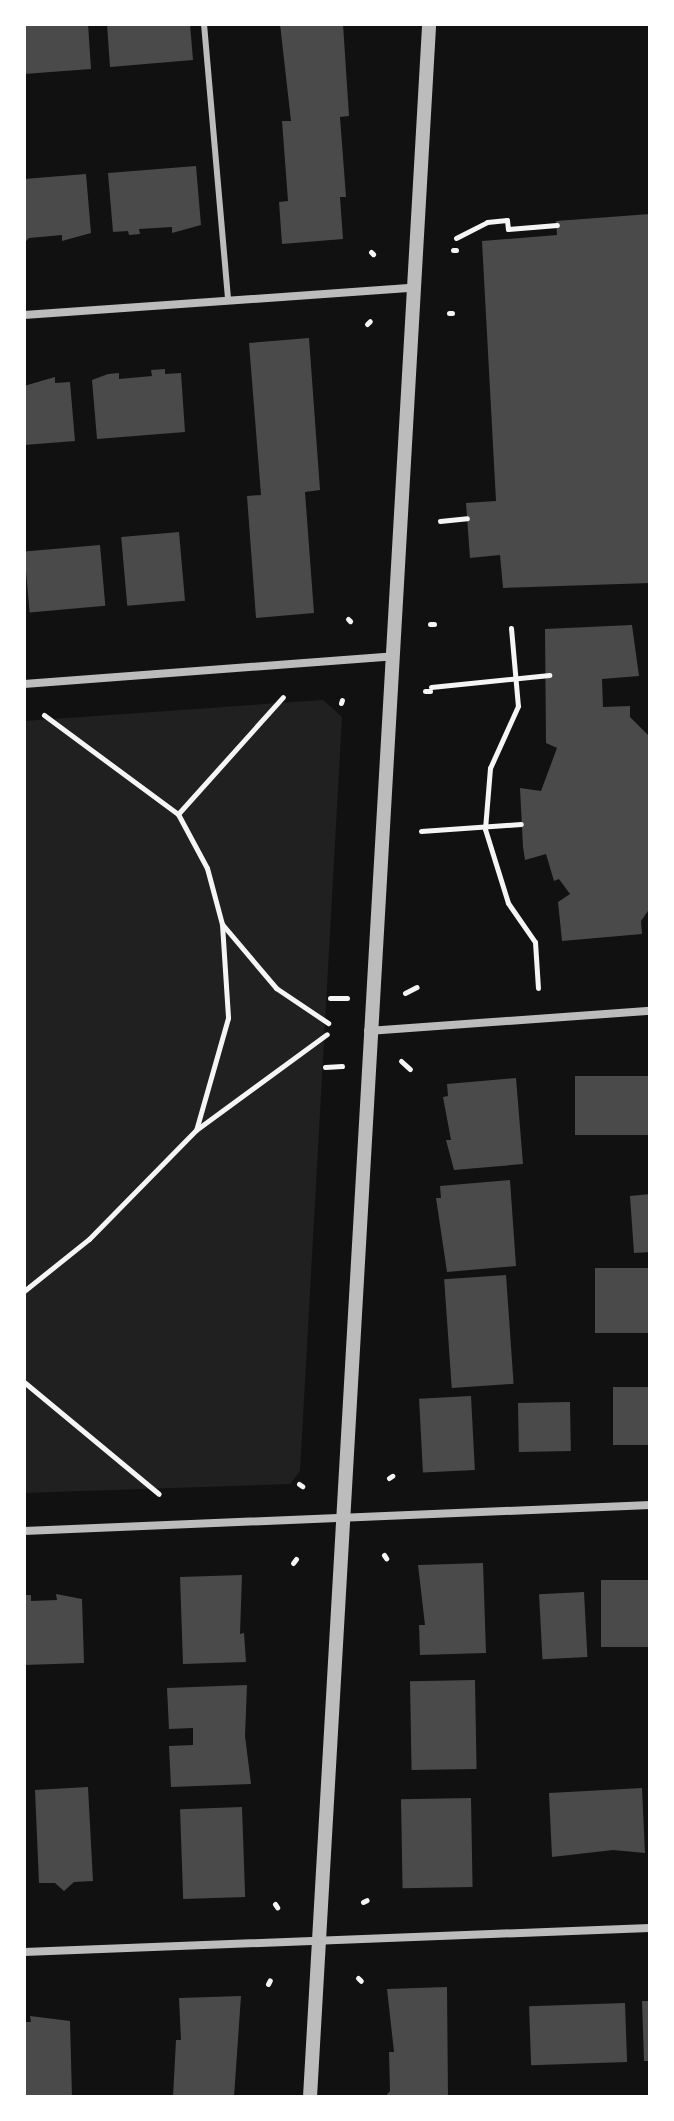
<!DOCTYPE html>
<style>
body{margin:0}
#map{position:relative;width:674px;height:2121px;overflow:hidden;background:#111;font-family:Lato,sans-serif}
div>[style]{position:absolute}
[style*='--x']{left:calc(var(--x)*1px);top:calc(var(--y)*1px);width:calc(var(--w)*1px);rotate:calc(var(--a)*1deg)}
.green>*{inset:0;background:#202020}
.building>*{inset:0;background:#4a4a4a;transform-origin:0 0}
.path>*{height:5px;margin:-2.5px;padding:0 2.5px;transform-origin:2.5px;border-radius:2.5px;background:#f5f5f5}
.service>*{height:6px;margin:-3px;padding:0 3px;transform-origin:3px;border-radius:3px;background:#bcbcbc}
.minor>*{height:8px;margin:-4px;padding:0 4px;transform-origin:4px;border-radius:4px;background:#bcbcbc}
.tertiary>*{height:14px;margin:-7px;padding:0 7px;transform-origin:7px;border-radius:7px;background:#bcbcbc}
span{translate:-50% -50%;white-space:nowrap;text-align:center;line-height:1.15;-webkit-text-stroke:6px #fff;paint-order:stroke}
.frame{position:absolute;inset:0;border:26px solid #fff;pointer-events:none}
</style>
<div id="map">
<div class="green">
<i style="clip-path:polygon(323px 700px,342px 717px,300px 1471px,290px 1484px,24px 1493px,24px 721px)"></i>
</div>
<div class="building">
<i style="clip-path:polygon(24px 24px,88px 24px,91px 69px,24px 74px)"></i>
<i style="clip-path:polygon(107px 24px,190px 24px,193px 60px,110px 67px)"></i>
<i style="clip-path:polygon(280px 24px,343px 24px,349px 116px,340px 117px,346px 197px,340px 197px,343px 239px,282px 244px,279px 202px,288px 201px,282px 121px,291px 121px)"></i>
<i style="clip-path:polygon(196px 166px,201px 225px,172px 233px,172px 227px,139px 229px,140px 234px,129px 235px,128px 231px,113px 232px,108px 173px)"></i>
<i style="clip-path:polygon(86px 174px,91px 233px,62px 241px,62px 235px,29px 238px,24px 243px,24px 179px)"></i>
<i style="clip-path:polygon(650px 214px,650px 583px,503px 588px,500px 555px,470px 558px,466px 503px,496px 501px,482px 241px,557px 235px,556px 221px)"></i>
<i style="clip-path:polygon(309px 338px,320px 490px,305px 492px,314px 613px,256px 618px,247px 496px,261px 495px,249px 343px)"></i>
<i style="clip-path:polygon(165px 369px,165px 374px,181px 373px,185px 432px,97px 439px,92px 380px,108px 374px,119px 373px,119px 379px,152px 376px,151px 370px)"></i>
<i style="clip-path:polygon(55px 377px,55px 383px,70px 382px,75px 441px,24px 445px,24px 386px)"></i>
<i style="left:179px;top:532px;width:69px;height:58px;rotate:85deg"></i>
<i style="left:100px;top:545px;width:61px;height:76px;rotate:85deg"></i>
<i style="clip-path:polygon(632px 625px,639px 676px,602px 679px,603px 707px,630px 706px,630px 717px,650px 737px,650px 908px,641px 921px,642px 934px,562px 941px,558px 902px,570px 894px,559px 879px,554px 881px,546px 854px,525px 860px,523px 847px,520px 788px,541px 791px,557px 748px,546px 743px,545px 629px)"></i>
<i style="left:650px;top:1076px;width:59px;height:75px;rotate:90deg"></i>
<i style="clip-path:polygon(516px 1078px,523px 1164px,454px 1170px,446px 1140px,451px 1140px,443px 1097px,448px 1096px,447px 1084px)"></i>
<i style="clip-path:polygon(510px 1180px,516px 1266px,447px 1272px,436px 1198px,441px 1198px,440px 1186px)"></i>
<i style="clip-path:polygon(650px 1194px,650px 1252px,634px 1253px,630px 1196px)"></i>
<i style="left:650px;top:1268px;width:65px;height:55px;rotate:90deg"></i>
<i style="left:506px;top:1275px;width:109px;height:62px;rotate:86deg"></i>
<i style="left:650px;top:1387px;width:58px;height:37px;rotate:90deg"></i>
<i style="left:471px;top:1396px;width:74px;height:52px;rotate:87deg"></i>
<i style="left:570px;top:1402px;width:49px;height:52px;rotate:89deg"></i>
<i style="clip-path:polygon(483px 1563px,486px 1653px,420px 1655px,419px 1625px,425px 1625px,418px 1565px)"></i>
<i style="clip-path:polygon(242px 1575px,240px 1634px,244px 1633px,246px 1662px,183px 1664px,180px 1577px)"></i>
<i style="left:650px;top:1580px;width:67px;height:49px;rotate:90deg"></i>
<i style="left:584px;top:1592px;width:65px;height:45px;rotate:87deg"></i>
<i style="clip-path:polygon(56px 1594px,82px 1599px,84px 1663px,24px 1665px,24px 1595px,31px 1595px,31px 1601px,57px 1600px)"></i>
<i style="left:475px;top:1680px;width:89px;height:65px;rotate:89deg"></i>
<i style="clip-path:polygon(247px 1685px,245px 1736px,251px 1784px,171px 1787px,169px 1746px,193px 1745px,193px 1728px,169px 1729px,167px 1688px)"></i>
<i style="clip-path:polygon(88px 1787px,93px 1881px,74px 1882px,64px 1891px,55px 1883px,39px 1883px,35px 1790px)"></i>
<i style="clip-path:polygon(642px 1788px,645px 1853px,613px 1850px,552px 1857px,549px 1793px)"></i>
<i style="left:471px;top:1798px;width:89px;height:70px;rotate:89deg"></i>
<i style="left:242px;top:1807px;width:90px;height:62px;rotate:88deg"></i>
<i style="clip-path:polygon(447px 1987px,448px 2097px,385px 2097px,390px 2091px,389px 2052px,394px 2052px,387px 1989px)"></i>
<i style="clip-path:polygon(241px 1996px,234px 2097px,173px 2097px,176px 2040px,181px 2040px,179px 1998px)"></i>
<i style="clip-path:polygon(642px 2001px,650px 2001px,650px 2061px,644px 2061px)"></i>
<i style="left:625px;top:2003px;width:59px;height:96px;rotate:88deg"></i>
<i style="clip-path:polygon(30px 2016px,70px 2021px,72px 2097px,24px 2097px,24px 2022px,31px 2022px)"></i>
</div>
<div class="path">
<i style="--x:456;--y:238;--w:35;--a:-27"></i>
<i style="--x:487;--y:222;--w:20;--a:-6"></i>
<i style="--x:507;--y:220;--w:9;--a:84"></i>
<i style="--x:508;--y:229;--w:49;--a:-4.7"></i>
<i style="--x:453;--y:250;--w:3;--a:0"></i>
<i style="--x:371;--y:252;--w:3;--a:45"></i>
<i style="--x:449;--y:313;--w:3;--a:0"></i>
<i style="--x:367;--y:324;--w:4;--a:-45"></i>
<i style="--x:440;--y:521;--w:27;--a:-6"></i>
<i style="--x:348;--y:619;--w:3;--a:45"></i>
<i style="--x:430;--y:624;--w:4;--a:0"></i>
<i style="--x:511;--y:628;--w:78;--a:84.9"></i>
<i style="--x:518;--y:706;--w:68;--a:114.3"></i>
<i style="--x:490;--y:768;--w:61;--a:94.7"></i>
<i style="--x:485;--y:829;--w:77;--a:72.7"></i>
<i style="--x:508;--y:903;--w:47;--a:55.3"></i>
<i style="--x:535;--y:942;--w:46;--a:86.3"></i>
<i style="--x:431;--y:687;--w:119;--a:-5.8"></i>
<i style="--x:425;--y:691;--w:5;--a:0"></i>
<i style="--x:341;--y:703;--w:3;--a:-72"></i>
<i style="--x:44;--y:715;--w:167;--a:36.5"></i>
<i style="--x:178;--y:814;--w:61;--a:61.8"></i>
<i style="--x:207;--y:868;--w:58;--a:75"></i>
<i style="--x:222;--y:924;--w:94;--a:86.3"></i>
<i style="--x:228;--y:1018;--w:116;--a:105.9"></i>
<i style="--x:178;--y:814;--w:157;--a:-48.1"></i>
<i style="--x:421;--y:831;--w:100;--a:-4"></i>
<i style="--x:222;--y:924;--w:84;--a:49.8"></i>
<i style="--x:276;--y:988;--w:63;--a:33.9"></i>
<i style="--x:405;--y:993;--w:13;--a:-27"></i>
<i style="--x:330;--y:998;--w:17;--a:0"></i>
<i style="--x:401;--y:1061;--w:12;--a:42"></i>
<i style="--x:325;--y:1067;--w:17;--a:-3"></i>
<i style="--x:24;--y:1291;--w:83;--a:-38.7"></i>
<i style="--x:89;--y:1239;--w:153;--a:-45.5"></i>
<i style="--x:196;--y:1130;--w:162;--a:-36.2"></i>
<i style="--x:24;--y:1382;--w:175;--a:39.7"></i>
<i style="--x:389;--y:1478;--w:4;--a:-34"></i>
<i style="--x:299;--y:1484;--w:4;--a:34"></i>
<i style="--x:384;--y:1555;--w:4;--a:56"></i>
<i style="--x:293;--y:1563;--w:5;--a:-53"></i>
<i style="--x:363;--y:1902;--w:4;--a:-27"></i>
<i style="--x:275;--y:1904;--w:4;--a:56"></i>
<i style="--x:358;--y:1978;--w:4;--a:45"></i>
<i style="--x:268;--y:1984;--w:4;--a:-63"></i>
</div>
<div class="service">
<i style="--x:204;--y:24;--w:277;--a:85"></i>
</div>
<div class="minor">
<i style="--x:24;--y:315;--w:389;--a:-4"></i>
<i style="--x:24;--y:684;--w:371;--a:-4.3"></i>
<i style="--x:368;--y:1031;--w:283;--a:-4.1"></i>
<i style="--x:24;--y:1531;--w:627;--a:-2.38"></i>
<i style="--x:24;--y:1952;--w:626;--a:-2.2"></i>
</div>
<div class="tertiary">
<i style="--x:310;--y:2097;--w:2076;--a:-86.71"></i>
</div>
<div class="frame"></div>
</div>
